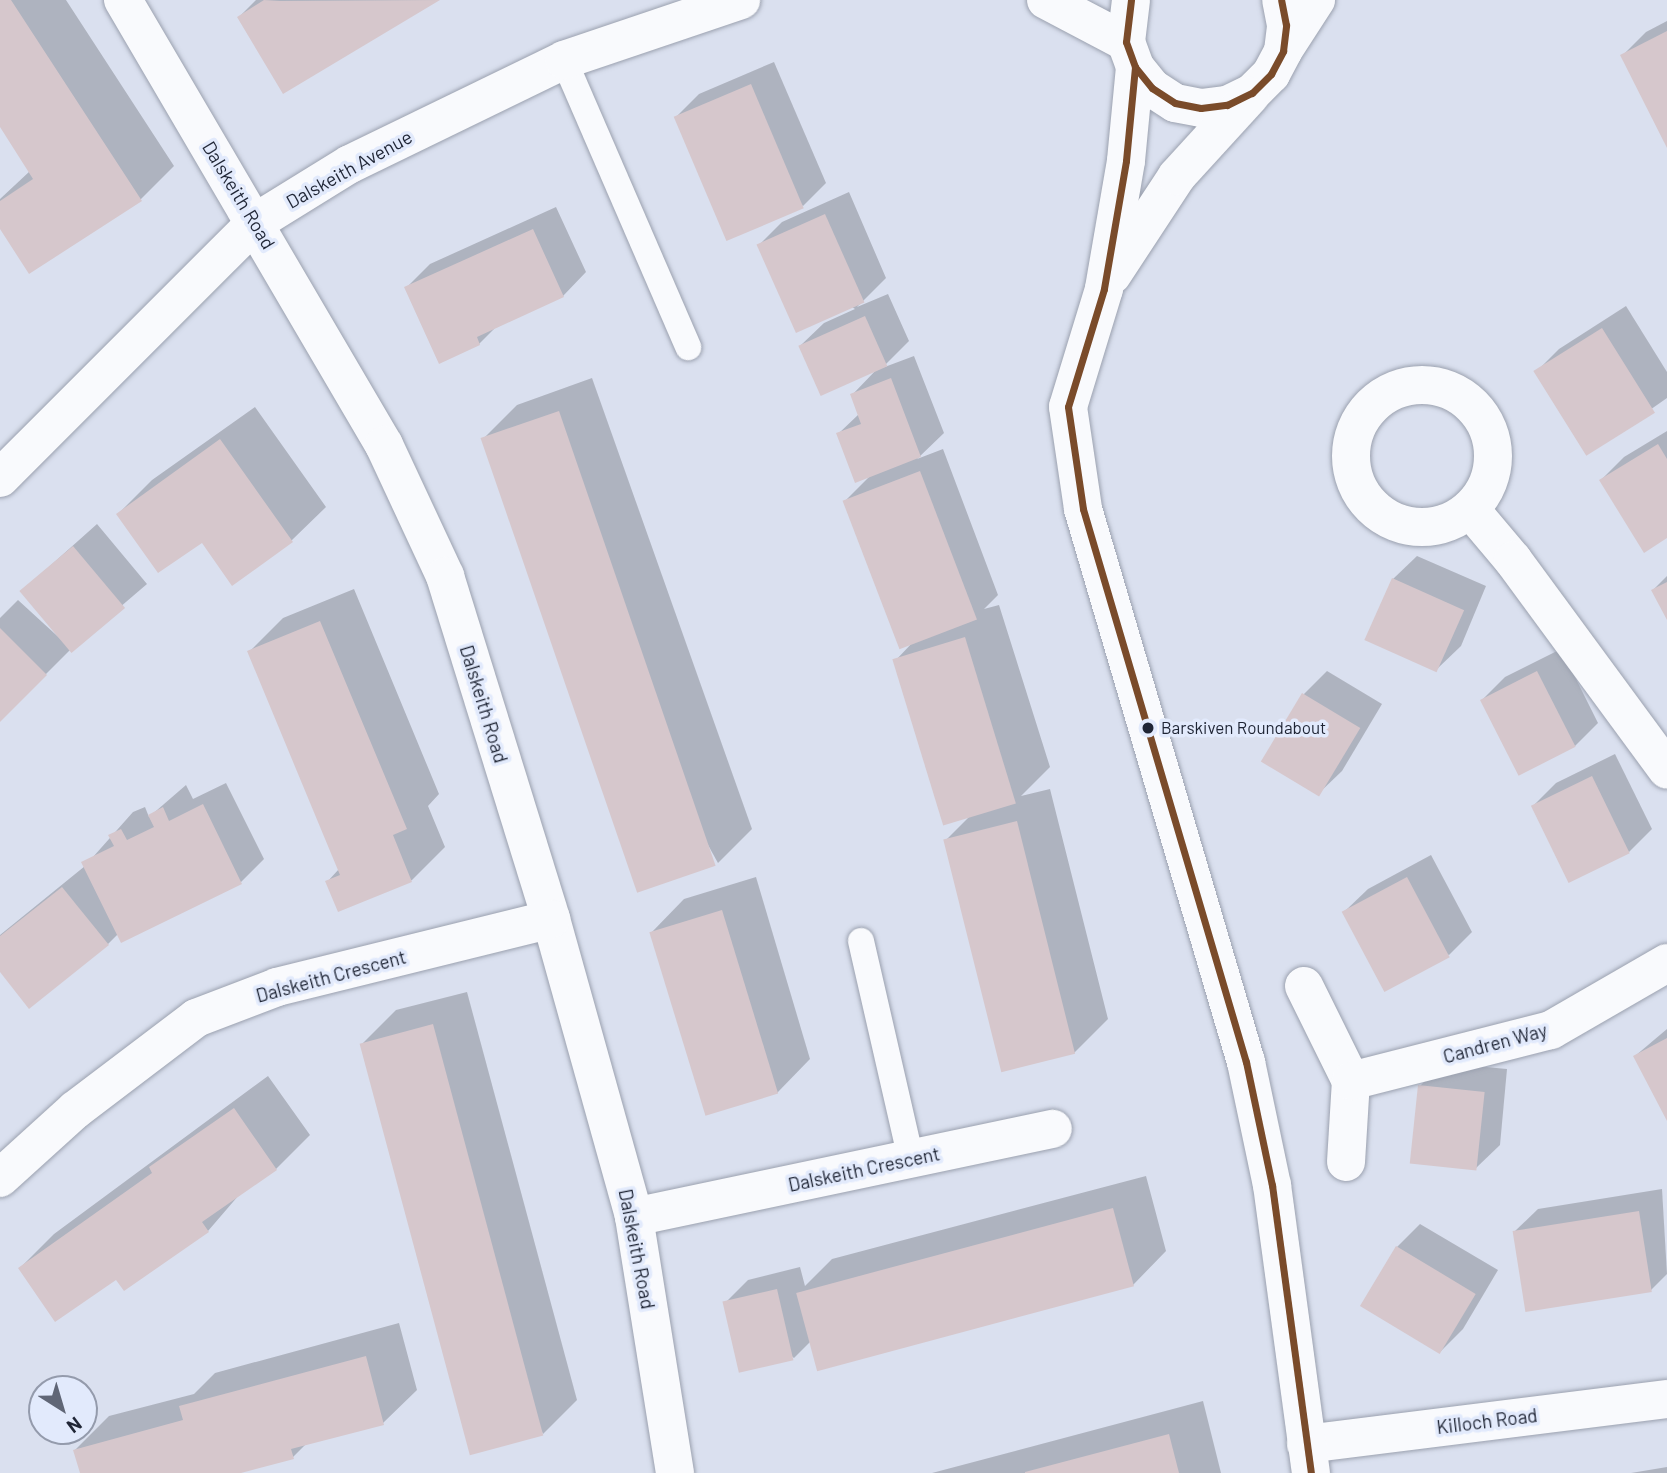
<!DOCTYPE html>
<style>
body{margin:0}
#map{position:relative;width:1667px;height:1473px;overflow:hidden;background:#dae0ef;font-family:Barlow,sans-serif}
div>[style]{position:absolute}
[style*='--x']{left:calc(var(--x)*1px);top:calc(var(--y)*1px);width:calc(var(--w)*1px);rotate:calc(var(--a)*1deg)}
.shadow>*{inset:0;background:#0003}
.building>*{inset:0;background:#d6c7cc;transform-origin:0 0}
.roads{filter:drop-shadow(0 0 2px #9ba1af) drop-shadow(0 0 2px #9ba1af)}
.service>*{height:26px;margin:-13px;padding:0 13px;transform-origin:13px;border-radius:13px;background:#f9fafd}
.minor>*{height:38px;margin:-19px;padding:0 19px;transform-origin:19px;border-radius:19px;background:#f9fafd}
.minor>.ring{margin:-19px;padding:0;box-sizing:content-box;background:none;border:38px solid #f9fafd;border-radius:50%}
.tertiary>*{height:38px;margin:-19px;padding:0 19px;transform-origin:19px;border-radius:19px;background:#f9fafd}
.bus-1>*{height:7px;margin:-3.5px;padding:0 3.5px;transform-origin:3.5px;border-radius:3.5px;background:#7a4b2a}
.dots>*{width:19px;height:19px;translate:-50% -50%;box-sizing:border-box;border:4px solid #e2eafc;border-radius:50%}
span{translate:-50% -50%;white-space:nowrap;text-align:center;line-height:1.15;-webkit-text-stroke:7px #e2eafc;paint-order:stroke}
.bus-label{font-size:17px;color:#1f2535}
.left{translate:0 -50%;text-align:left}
.street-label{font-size:19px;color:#1f2535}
.north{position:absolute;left:28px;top:1375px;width:70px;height:70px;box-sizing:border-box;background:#e2eafc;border:2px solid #949bac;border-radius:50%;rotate:143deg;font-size:19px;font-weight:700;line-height:28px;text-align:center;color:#1f2535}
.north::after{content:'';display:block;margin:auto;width:24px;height:32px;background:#606676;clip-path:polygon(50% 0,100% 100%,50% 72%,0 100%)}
</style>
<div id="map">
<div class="shadow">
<i style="clip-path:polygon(0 0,66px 0,174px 166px,140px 200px,0 226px,0 199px,30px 171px,0 124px)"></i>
<i style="clip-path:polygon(256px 0,436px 0,283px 91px,239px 17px)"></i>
<i style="clip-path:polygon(1667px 21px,1667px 144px,1622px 56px,1646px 32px)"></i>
<i style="clip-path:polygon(774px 62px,826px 183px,803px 206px,676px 117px,699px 94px)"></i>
<i style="clip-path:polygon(849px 192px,886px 278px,857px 307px,888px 294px,909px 341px,882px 368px,914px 356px,944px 433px,917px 459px,943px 449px,998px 595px,984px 609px,999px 605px,1050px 767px,1021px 796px,1050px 789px,1108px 1019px,1074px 1053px,945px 841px,970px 816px,895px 661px,913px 642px,845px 501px,872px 474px,838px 434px,859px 414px,852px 395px,878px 368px,800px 346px,824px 323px,855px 309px,759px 245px,782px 222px)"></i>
<i style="clip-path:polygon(556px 207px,586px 272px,563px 296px,498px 325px,479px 344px,406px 288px,430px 264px)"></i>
<i style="clip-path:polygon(1626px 306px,1667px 372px,1667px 398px,1587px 454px,1536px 372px,1559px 349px)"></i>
<i style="clip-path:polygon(592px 378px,752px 829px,718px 863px,483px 439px,517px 405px)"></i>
<i style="clip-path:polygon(255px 407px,326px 507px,292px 540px,232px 583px,202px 540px,118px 514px,152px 480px)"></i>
<i style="clip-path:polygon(1667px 431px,1667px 536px,1601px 480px,1624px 457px)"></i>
<i style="clip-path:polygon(97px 524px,147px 584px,71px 649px,0 720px,0 618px,18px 600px,66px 644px,22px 591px)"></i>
<i style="clip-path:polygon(1417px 556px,1486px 586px,1461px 646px,1437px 669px,1393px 579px)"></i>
<i style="clip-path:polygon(1667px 576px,1667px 616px,1653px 590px)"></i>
<i style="clip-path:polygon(354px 589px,439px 794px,428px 806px,445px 847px,412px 880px,339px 910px,327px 882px,339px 869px,249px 652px,283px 618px)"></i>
<i style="clip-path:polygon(1561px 649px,1598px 723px,1575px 746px,1482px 700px,1505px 677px)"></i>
<i style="clip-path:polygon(1327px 671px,1382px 704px,1342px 771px,1318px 794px,1304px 694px)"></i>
<i style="clip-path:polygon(1615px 754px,1652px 829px,1629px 852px,1533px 806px,1556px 783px)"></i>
<i style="clip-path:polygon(226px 783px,264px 859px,241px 882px,118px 934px,108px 944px,0 969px,0 935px,85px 866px,133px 812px,145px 807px,149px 817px,186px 785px,193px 799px)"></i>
<i style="clip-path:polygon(1431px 855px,1472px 932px,1449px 955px,1344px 912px,1368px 889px)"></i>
<i style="clip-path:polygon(756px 877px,810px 1059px,777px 1093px,651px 933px,684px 899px)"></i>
<i style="clip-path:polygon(467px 992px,577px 1400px,543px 1434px,362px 1044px,396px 1010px)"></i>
<i style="clip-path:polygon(1667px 1029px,1667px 1115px,1635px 1056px)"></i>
<i style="clip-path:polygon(1443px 1063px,1507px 1069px,1500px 1145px,1476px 1168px,1420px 1086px)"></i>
<i style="clip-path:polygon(268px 1076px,310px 1135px,276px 1169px,239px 1195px,208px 1231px,116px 1277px,20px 1268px,54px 1234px)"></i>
<i style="clip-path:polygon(1146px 1176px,1166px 1251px,1133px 1285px,811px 1341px,794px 1358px,725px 1303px,748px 1280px,800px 1267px,805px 1286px,832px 1259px)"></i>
<i style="clip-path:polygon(1662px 1189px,1667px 1274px,1651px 1290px,1514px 1232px,1538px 1209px)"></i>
<i style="clip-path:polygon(1420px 1224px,1498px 1270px,1463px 1329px,1440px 1352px,1397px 1247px)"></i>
<i style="clip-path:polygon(399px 1323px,417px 1390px,383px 1423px,307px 1443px,293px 1457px,235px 1473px,82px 1473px,75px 1450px,109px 1416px,194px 1394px,215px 1373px)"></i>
<i style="clip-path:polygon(1203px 1401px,1221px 1473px,932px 1473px)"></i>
<i style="clip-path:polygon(1667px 1467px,1667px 1473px,1631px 1473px)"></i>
</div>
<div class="building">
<i style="clip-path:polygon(0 0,11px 0,142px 201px,29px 274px,0 229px,0 201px,33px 179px,0 127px)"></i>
<i style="clip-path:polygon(264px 0,280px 1px,440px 0,283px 94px,237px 17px)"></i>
<i style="clip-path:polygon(1667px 31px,1667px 148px,1620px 55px)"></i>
<i style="left:751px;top:84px;width:135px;height:84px;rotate:67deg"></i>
<i style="left:825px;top:214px;width:97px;height:75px;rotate:66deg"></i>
<i style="clip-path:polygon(533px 229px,564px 297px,477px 337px,480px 345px,439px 364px,404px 287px)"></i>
<i style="left:865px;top:316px;width:55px;height:73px;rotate:66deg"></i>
<i style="left:1602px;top:328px;width:100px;height:81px;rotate:58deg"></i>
<i style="clip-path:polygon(891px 378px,921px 457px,855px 483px,836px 433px,861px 424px,850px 394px)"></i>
<i style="left:559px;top:411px;width:481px;height:83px;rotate:71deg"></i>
<i style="clip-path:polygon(220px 439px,293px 542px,232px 586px,202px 543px,158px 573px,116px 514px)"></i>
<i style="clip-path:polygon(1658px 444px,1667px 459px,1667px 538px,1644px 553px,1599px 480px)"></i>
<i style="left:920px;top:471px;width:159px;height:83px;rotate:69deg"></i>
<i style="left:73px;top:546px;width:81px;height:70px;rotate:50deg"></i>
<i style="left:1392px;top:578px;width:79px;height:68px;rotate:24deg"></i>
<i style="clip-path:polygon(1667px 582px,1667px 620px,1651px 590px)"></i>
<i style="clip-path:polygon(320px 621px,407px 829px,393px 835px,412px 882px,338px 912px,325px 881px,340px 875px,247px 651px)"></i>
<i style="clip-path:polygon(0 628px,47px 675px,0 722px)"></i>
<i style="left:965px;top:637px;width:174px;height:76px;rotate:73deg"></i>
<i style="left:1537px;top:671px;width:85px;height:64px;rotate:63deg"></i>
<i style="left:1302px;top:693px;width:68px;height:80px;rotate:31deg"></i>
<i style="left:1592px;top:776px;width:86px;height:68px;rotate:64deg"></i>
<i style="clip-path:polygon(203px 804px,242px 884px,121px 943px,81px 862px,114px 846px,108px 835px,121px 829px,127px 840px,154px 827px,148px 815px,163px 807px,169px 821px)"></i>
<i style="left:1017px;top:821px;width:240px;height:76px;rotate:76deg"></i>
<i style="left:1407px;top:877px;width:91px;height:74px;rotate:62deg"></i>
<i style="clip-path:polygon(62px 887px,109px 945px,29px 1009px,0 972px,0 936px)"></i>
<i style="left:722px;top:910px;width:192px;height:76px;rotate:73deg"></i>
<i style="left:433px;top:1024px;width:426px;height:76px;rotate:75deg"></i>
<i style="clip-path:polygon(1667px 1038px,1667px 1121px,1633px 1056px)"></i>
<i style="left:1418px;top:1085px;width:67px;height:79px;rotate:6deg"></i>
<i style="clip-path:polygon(234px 1108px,277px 1170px,202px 1222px,209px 1232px,124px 1291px,116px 1280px,55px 1322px,18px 1268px,152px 1173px,149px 1167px)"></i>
<i style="left:1113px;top:1208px;width:81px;height:328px;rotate:75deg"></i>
<i style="left:1639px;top:1211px;width:82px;height:128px;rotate:81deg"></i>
<i style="left:1396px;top:1246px;width:93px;height:70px;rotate:31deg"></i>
<i style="left:777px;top:1289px;width:73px;height:56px;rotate:77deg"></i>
<i style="clip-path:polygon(366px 1356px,384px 1425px,291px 1449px,294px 1459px,241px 1473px,80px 1473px,73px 1450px,183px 1420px,179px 1406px)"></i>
<i style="clip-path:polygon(1169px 1434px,1179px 1473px,1025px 1473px,1025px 1472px)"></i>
</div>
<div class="roads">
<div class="service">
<i style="--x:564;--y:60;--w:313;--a:66.6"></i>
<i style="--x:861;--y:941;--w:224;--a:77.1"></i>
</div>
<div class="minor">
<i style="--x:123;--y:0;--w:516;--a:59.61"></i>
<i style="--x:384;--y:445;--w:145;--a:65"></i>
<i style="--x:445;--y:576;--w:359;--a:72.8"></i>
<i style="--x:551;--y:919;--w:309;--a:74.4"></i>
<i style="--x:634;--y:1217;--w:259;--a:80.9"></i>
<i style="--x:1046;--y:0;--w:90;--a:27.7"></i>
<i class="ring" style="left:1351px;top:385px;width:104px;height:104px"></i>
<i style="--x:0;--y:478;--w:362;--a:-45"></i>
<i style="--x:256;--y:222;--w:110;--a:-31.7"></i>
<i style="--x:350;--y:164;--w:238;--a:-25.9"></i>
<i style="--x:564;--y:60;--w:187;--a:-18.7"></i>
<i style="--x:1470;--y:509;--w:67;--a:49.9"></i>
<i style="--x:1513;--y:560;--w:260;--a:53.7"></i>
<i style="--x:1304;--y:986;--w:106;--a:63.7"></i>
<i style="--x:1346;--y:1162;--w:81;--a:-86.5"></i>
<i style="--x:1351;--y:1081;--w:206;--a:-14.3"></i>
<i style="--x:1551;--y:1030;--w:134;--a:-30"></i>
<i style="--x:0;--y:1178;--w:101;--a:-42.2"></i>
<i style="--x:75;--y:1110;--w:152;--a:-37.2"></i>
<i style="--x:196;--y:1018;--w:87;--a:-20.9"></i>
<i style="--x:277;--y:987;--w:282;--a:-13.9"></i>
<i style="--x:634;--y:1217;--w:428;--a:-11.9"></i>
<i style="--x:1306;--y:1444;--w:364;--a:-7.1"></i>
</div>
<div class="tertiary">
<i style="--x:1131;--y:0;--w:42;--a:96.8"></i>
<i style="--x:1126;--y:42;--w:27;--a:70"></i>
<i style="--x:1135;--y:67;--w:27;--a:51"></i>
<i style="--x:1152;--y:88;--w:27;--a:33"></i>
<i style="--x:1175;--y:103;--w:26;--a:11"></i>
<i style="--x:1201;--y:108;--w:26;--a:-7"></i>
<i style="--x:1227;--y:105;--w:28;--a:-26"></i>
<i style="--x:1252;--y:93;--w:27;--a:-45"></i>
<i style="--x:1271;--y:74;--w:26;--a:-62"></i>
<i style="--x:1283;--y:51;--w:26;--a:-83"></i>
<i style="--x:1286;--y:25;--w:25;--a:-101"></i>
<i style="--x:1283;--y:51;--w:61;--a:-57.1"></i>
<i style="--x:1135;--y:67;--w:94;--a:95.5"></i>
<i style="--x:1126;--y:161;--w:130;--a:99.8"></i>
<i style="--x:1104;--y:289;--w:123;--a:107"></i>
<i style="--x:1068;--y:407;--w:103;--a:81.6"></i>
<i style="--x:1083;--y:509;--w:577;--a:73.58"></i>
<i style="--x:1246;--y:1062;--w:126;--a:78.1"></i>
<i style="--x:1272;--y:1185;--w:291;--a:82.3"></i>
<i style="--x:1112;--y:275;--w:118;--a:-56.7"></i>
<i style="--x:1177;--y:176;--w:108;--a:-47.6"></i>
</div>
</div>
<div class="bus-1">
<i style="--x:1131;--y:0;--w:42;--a:96.8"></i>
<i style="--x:1126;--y:42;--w:27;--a:70"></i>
<i style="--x:1135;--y:67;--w:27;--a:51"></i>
<i style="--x:1152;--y:88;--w:27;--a:33"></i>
<i style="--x:1175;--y:103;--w:26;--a:11"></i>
<i style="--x:1201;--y:108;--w:26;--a:-7"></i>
<i style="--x:1227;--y:105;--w:28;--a:-26"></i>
<i style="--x:1252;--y:93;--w:27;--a:-45"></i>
<i style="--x:1271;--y:74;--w:26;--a:-62"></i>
<i style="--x:1283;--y:51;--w:26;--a:-83"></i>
<i style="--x:1286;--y:25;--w:25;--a:-101"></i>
<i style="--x:1135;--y:67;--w:94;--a:95.5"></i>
<i style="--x:1126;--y:161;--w:130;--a:99.8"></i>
<i style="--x:1104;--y:289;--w:123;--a:107"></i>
<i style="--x:1068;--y:407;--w:103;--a:81.6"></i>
<i style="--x:1083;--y:509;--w:577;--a:73.58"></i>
<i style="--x:1246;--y:1062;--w:126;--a:78.1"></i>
<i style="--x:1272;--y:1185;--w:291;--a:82.3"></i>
</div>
<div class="dots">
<i style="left:1148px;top:728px;background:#1f2535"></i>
</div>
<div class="bus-label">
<span class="left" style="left:1161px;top:728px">Barskiven Roundabout</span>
</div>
<div class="street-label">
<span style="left:349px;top:169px;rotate:-29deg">Dalskeith Avenue</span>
<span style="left:239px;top:195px;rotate:59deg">Dalskeith Road</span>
<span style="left:484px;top:704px;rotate:73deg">Dalskeith Road</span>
<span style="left:331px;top:976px;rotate:-15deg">Dalskeith Crescent</span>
<span style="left:1495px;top:1043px;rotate:-15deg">Candren Way</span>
<span style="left:864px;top:1169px;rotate:-12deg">Dalskeith Crescent</span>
<span style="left:637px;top:1249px;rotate:79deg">Dalskeith Road</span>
<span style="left:1487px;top:1421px;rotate:-7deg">Killoch Road</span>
</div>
<div class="north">N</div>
</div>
